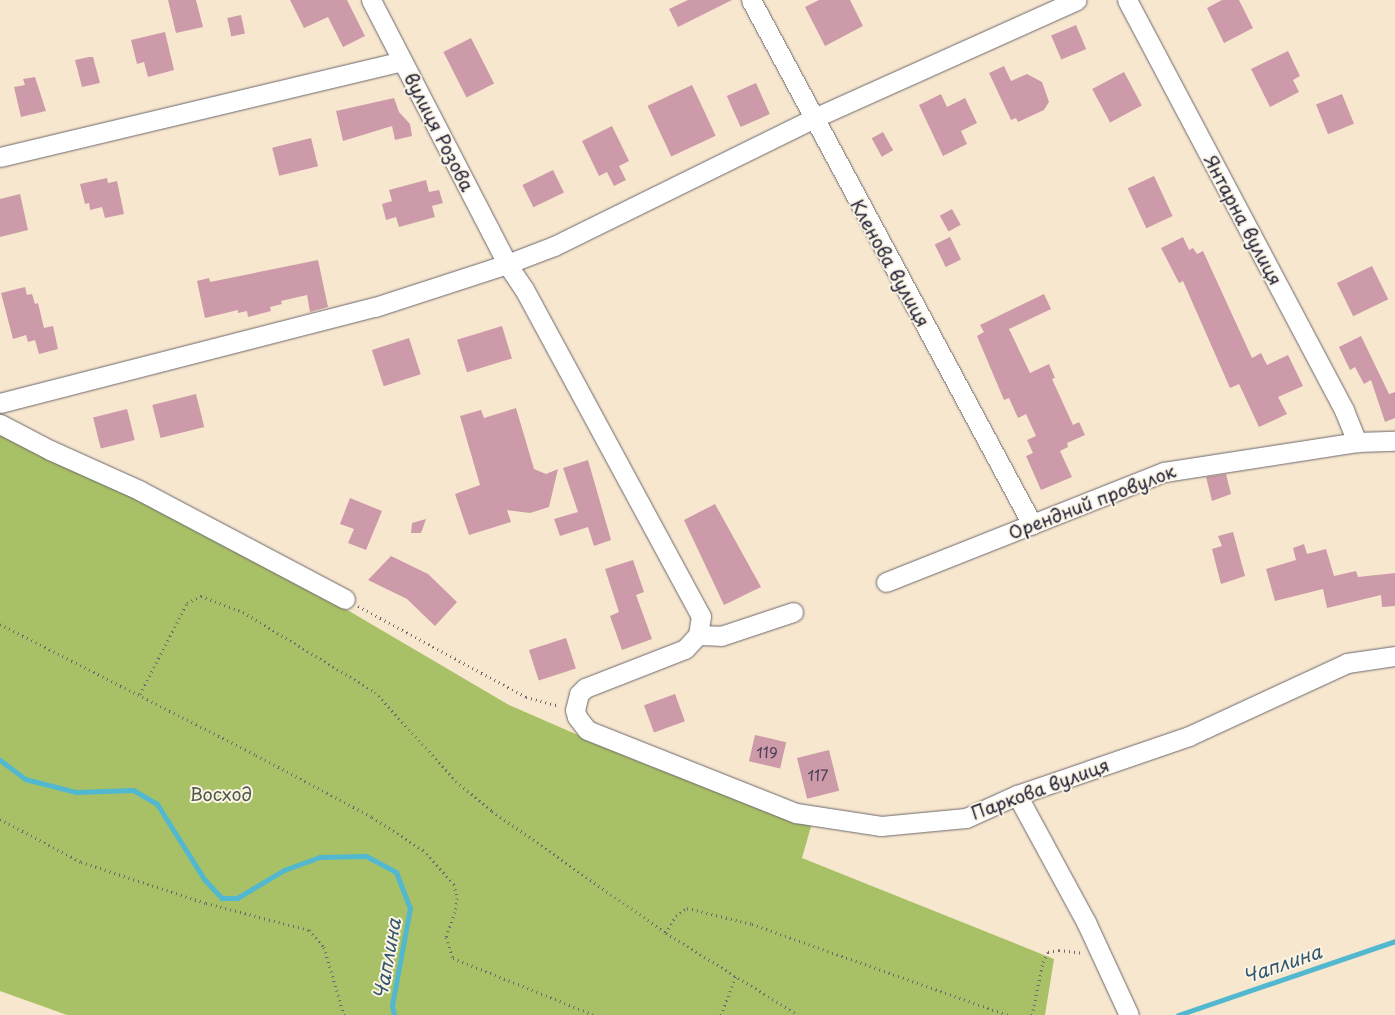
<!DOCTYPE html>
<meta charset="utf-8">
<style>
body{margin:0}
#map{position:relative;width:1395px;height:1015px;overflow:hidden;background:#f7e7ce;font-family:"Playpen Sans",sans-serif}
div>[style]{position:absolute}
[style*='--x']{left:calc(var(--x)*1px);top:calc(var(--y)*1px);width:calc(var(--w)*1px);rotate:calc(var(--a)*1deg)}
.green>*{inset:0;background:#a9c166}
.stream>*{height:5px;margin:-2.5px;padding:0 2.5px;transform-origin:2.5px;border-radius:2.5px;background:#51b8cf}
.building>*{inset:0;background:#cd9aaa;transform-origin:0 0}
.path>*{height:3px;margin-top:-1.5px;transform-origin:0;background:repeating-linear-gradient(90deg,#6d676e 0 1px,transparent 0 5px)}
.roads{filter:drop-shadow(0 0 1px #6d676e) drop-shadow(0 0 1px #6d676e)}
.minor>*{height:19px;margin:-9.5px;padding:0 9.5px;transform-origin:9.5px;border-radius:9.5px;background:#fff}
span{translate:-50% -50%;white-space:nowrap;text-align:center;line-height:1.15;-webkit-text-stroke:4px #fcf5e5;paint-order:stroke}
.number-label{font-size:15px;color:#4d4057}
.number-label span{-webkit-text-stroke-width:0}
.street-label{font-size:18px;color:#22223b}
.park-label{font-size:18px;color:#515a4a}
.water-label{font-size:19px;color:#32566f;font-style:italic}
</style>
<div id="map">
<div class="green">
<i style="clip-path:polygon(0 430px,315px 591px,509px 705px,647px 765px,812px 823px,802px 858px,1054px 959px,1045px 1015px,67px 1015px,0 991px)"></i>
</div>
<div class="stream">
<i style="--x:0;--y:760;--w:31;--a:37"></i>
<i style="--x:25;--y:779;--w:53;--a:14.3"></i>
<i style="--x:76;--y:792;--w:57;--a:-2"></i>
<i style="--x:133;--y:790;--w:28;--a:30"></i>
<i style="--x:157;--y:804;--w:89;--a:57.9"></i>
<i style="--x:204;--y:879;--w:26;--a:47"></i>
<i style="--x:222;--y:898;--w:15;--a:0"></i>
<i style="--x:237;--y:898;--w:55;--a:-30.8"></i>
<i style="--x:284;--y:870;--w:38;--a:-20"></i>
<i style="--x:320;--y:857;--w:46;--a:-1.2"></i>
<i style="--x:366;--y:856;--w:34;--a:28"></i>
<i style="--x:396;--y:872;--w:39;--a:69"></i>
<i style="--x:410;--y:908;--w:99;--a:100.5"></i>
<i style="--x:392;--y:1005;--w:10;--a:79"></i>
<i style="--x:1178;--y:1015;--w:229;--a:-18.8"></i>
</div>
<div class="building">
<i style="clip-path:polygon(168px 0,196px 0,203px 27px,176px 33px)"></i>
<i style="clip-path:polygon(290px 0,347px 0,365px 36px,343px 47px,328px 17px,304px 28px)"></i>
<i style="clip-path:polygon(688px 0,732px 0,678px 27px,669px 9px)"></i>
<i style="clip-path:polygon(819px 0,850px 0,863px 26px,825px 46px,805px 7px)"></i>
<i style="clip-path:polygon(1222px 0,1239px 0,1253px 28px,1224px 43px,1207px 8px)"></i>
<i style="left:241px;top:15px;width:19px;height:14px;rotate:78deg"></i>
<i style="left:1076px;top:25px;width:26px;height:27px;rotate:67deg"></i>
<i style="clip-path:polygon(165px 32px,174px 70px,148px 77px,144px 62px,137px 64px,131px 40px)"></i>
<i style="left:471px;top:38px;width:51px;height:31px;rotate:63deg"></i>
<i style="clip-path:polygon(1288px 51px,1300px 76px,1293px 80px,1299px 92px,1270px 107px,1251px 69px)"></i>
<i style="clip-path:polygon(89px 57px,93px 57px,100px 83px,82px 87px,75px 60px)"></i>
<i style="clip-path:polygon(1004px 66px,1011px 81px,1027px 74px,1042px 82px,1049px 102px,1044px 110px,1018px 122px,1016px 118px,1011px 120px,989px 73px)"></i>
<i style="left:1124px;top:72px;width:38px;height:36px;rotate:62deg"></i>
<i style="clip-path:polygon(35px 77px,46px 111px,21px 117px,14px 87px,25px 85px,23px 79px)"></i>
<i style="left:756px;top:83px;width:34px;height:32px;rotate:66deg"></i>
<i style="left:692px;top:85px;width:56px;height:49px;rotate:65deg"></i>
<i style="clip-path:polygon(941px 94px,947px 107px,965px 98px,977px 123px,961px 131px,967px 144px,943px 156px,919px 105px)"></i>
<i style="left:1342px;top:94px;width:32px;height:28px;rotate:68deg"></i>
<i style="clip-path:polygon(394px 98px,399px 112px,410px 124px,412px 136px,395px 140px,392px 126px,343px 141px,336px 111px)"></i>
<i style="clip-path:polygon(612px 126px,629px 161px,619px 166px,626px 180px,614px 186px,607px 172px,599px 176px,582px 141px)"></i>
<i style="left:883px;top:132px;width:21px;height:13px;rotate:61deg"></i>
<i style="left:311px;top:138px;width:29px;height:40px;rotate:76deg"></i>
<i style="left:553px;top:170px;width:25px;height:34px;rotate:64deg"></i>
<i style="left:1154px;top:176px;width:44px;height:29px;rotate:65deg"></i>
<i style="clip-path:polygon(107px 178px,108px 183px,117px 181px,124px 214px,105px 218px,102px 207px,90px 210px,89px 203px,85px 204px,80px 184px)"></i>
<i style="clip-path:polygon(426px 180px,429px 192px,439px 190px,443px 203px,432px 206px,435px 217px,399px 227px,396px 217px,386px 220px,382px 204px,392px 201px,389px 190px)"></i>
<i style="clip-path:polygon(20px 194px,28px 230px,0 237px,0 199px)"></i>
<i style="left:952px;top:209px;width:18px;height:14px;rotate:61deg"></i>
<i style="left:950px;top:237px;width:25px;height:17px;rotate:64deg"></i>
<i style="clip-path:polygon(1183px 237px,1189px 250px,1193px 248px,1197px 254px,1203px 251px,1252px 358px,1261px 353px,1267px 365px,1288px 355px,1303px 386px,1278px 397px,1287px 414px,1259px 427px,1239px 384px,1230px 388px,1183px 281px,1179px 283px,1161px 248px)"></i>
<i style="clip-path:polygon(318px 260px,328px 307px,310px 312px,307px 295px,281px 301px,282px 304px,270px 307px,271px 311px,248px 317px,247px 311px,238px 313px,238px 310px,205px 318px,197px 281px,209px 278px,210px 282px)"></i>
<i style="left:1372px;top:266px;width:37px;height:39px;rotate:64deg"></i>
<i style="clip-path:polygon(25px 287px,27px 295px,32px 294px,35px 304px,38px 303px,44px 328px,53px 326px,58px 349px,39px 354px,35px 340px,28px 342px,26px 335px,13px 339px,1px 293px)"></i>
<i style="clip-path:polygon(1044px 294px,1051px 309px,1009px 329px,1030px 373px,1049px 364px,1055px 378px,1052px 379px,1073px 425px,1079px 422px,1085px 435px,1067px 443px,1068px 447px,1060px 451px,1072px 477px,1041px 490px,1026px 456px,1033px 453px,1027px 440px,1036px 436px,1026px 414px,1018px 418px,1009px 398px,1004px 400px,977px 336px,984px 332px,980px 325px)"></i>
<i style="left:502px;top:326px;width:34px;height:47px;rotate:73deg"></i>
<i style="clip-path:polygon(1361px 336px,1389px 394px,1395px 392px,1395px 418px,1385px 422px,1371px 380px,1364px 384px,1355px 367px,1350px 370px,1339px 347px)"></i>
<i style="left:409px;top:338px;width:38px;height:39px;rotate:72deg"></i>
<i style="left:196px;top:394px;width:34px;height:45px;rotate:76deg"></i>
<i style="clip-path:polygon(516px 408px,534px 469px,546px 474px,558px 469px,549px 507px,530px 513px,507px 510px,511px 522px,469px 535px,455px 494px,480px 485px,460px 416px,481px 410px,484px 418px)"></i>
<i style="left:127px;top:409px;width:32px;height:35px;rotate:76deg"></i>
<i style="clip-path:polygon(588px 460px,611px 540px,594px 546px,588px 527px,560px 536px,554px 519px,578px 512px,563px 468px)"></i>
<i style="clip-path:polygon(1226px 474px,1231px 494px,1212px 501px,1206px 477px)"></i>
<i style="clip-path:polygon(350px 498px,382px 511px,366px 550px,348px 543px,354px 529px,340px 524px)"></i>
<i style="clip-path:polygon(715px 504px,761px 587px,724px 605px,684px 520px)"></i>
<i style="clip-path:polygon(426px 519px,421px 533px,411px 533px,412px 523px)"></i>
<i style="clip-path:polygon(1233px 532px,1245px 576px,1221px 584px,1212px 549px,1222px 546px,1218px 536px)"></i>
<i style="clip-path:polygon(1304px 544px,1307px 554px,1326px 549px,1334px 576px,1356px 571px,1358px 577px,1395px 573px,1395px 606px,1382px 607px,1381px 595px,1327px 608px,1323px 589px,1275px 601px,1266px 569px,1296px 560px,1293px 548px)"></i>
<i style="clip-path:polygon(391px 556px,428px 574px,457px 602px,435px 626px,407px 599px,368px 580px)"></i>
<i style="clip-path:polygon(633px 560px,644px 592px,636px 595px,652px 639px,622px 650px,610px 616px,619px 612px,605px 569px)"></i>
<i style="left:566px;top:638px;width:32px;height:39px;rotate:72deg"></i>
<i style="left:675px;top:694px;width:29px;height:33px;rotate:70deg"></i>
<i style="left:755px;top:735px;width:32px;height:27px;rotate:13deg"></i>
<i style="left:829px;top:750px;width:42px;height:33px;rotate:76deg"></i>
</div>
<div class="path">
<i style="--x:358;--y:606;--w:191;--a:28.4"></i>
<i style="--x:526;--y:697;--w:35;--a:15"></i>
<i style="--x:0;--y:624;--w:288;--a:27.1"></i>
<i style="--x:256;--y:755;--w:132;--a:28.1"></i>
<i style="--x:372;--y:817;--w:61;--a:32.9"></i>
<i style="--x:423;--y:850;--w:46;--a:47.6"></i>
<i style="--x:454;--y:884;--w:14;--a:78"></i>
<i style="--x:457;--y:898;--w:14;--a:98"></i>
<i style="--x:455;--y:912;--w:27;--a:110"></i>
<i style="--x:446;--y:937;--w:22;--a:72"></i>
<i style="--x:453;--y:958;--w:152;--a:22"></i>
<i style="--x:140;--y:694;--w:102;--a:-62.7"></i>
<i style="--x:187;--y:603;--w:16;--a:-27"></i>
<i style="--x:201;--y:596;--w:45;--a:20.9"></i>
<i style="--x:243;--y:612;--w:154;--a:31.2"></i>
<i style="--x:375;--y:692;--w:120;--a:47.7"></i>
<i style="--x:456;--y:781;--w:47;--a:39.8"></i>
<i style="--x:492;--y:811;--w:213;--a:35"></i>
<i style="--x:666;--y:933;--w:155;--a:31.8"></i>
<i style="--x:0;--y:819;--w:92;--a:28"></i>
<i style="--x:81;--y:862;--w:132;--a:18.2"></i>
<i style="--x:206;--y:903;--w:106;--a:14.7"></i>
<i style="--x:309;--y:930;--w:23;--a:49"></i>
<i style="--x:324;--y:947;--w:71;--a:73.6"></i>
<i style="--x:666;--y:933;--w:20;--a:-60"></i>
<i style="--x:676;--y:916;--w:14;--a:-36"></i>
<i style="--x:687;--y:908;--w:67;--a:13.8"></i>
<i style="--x:752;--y:924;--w:272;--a:19.6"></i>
<i style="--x:721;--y:1015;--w:42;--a:-69"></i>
<i style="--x:1032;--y:1015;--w:54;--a:-78.3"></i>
<i style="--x:1043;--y:962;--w:11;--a:-63"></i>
<i style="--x:1048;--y:952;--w:11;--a:-10"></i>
<i style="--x:1059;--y:950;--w:23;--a:7"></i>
</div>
<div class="roads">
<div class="minor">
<i style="--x:371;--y:0;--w:297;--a:62.7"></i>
<i style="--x:507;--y:264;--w:30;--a:56"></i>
<i style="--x:524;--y:289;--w:372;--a:61.6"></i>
<i style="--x:701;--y:616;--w:19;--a:99"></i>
<i style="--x:698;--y:635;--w:19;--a:133"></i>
<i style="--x:685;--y:649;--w:107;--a:158.7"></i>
<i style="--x:585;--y:688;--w:8;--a:135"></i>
<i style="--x:579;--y:694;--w:16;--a:104"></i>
<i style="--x:575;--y:710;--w:7;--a:74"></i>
<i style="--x:577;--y:717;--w:16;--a:52"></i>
<i style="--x:587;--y:730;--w:225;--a:21.7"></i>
<i style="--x:796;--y:813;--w:86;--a:8.7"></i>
<i style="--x:881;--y:826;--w:85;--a:-5.4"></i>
<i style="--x:966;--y:818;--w:56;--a:-24.3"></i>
<i style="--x:1017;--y:795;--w:182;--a:-18.9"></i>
<i style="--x:1189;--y:736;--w:174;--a:-24.8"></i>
<i style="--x:1347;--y:663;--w:49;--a:-8.3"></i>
<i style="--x:751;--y:0;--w:595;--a:61.8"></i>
<i style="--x:1127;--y:0;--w:464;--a:62.1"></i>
<i style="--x:1344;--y:410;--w:35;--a:68"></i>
<i style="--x:0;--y:157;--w:413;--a:-13.4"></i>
<i style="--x:0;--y:403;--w:387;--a:-14.4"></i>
<i style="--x:375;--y:307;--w:139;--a:-18"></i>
<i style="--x:507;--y:264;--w:50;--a:-21"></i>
<i style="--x:554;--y:246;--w:288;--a:-26.2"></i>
<i style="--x:812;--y:119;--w:290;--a:-24.2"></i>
<i style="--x:0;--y:424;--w:56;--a:27.5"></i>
<i style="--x:50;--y:450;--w:98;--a:24.2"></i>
<i style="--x:139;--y:490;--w:233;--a:27.9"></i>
<i style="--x:886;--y:582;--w:299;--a:-21.6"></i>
<i style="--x:1164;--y:472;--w:195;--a:-8.8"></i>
<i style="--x:1357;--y:442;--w:38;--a:-2"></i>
<i style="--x:698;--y:635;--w:23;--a:2"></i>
<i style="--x:721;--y:636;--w:76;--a:-18.4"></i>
<i style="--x:1017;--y:795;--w:145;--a:61.5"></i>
<i style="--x:1086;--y:922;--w:102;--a:65.2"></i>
</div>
</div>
<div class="number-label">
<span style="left:767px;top:752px">119</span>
<span style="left:818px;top:775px">117</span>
</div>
<div class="street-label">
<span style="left:439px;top:132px;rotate:63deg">вулиця Розова</span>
<span style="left:1243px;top:220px;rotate:62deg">Янтарна вулиця</span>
<span style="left:890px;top:263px;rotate:61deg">Кленова вулиця</span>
<span style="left:1092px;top:502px;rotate:-21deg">Орендний провулок</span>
<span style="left:1040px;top:789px;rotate:-20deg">Паркова вулиця</span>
</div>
<div class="park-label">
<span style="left:221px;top:794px">Восход</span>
</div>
<div class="water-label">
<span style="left:387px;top:959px;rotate:-80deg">Чаплина</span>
<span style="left:1282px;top:964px;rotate:-19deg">Чаплина</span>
</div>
</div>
